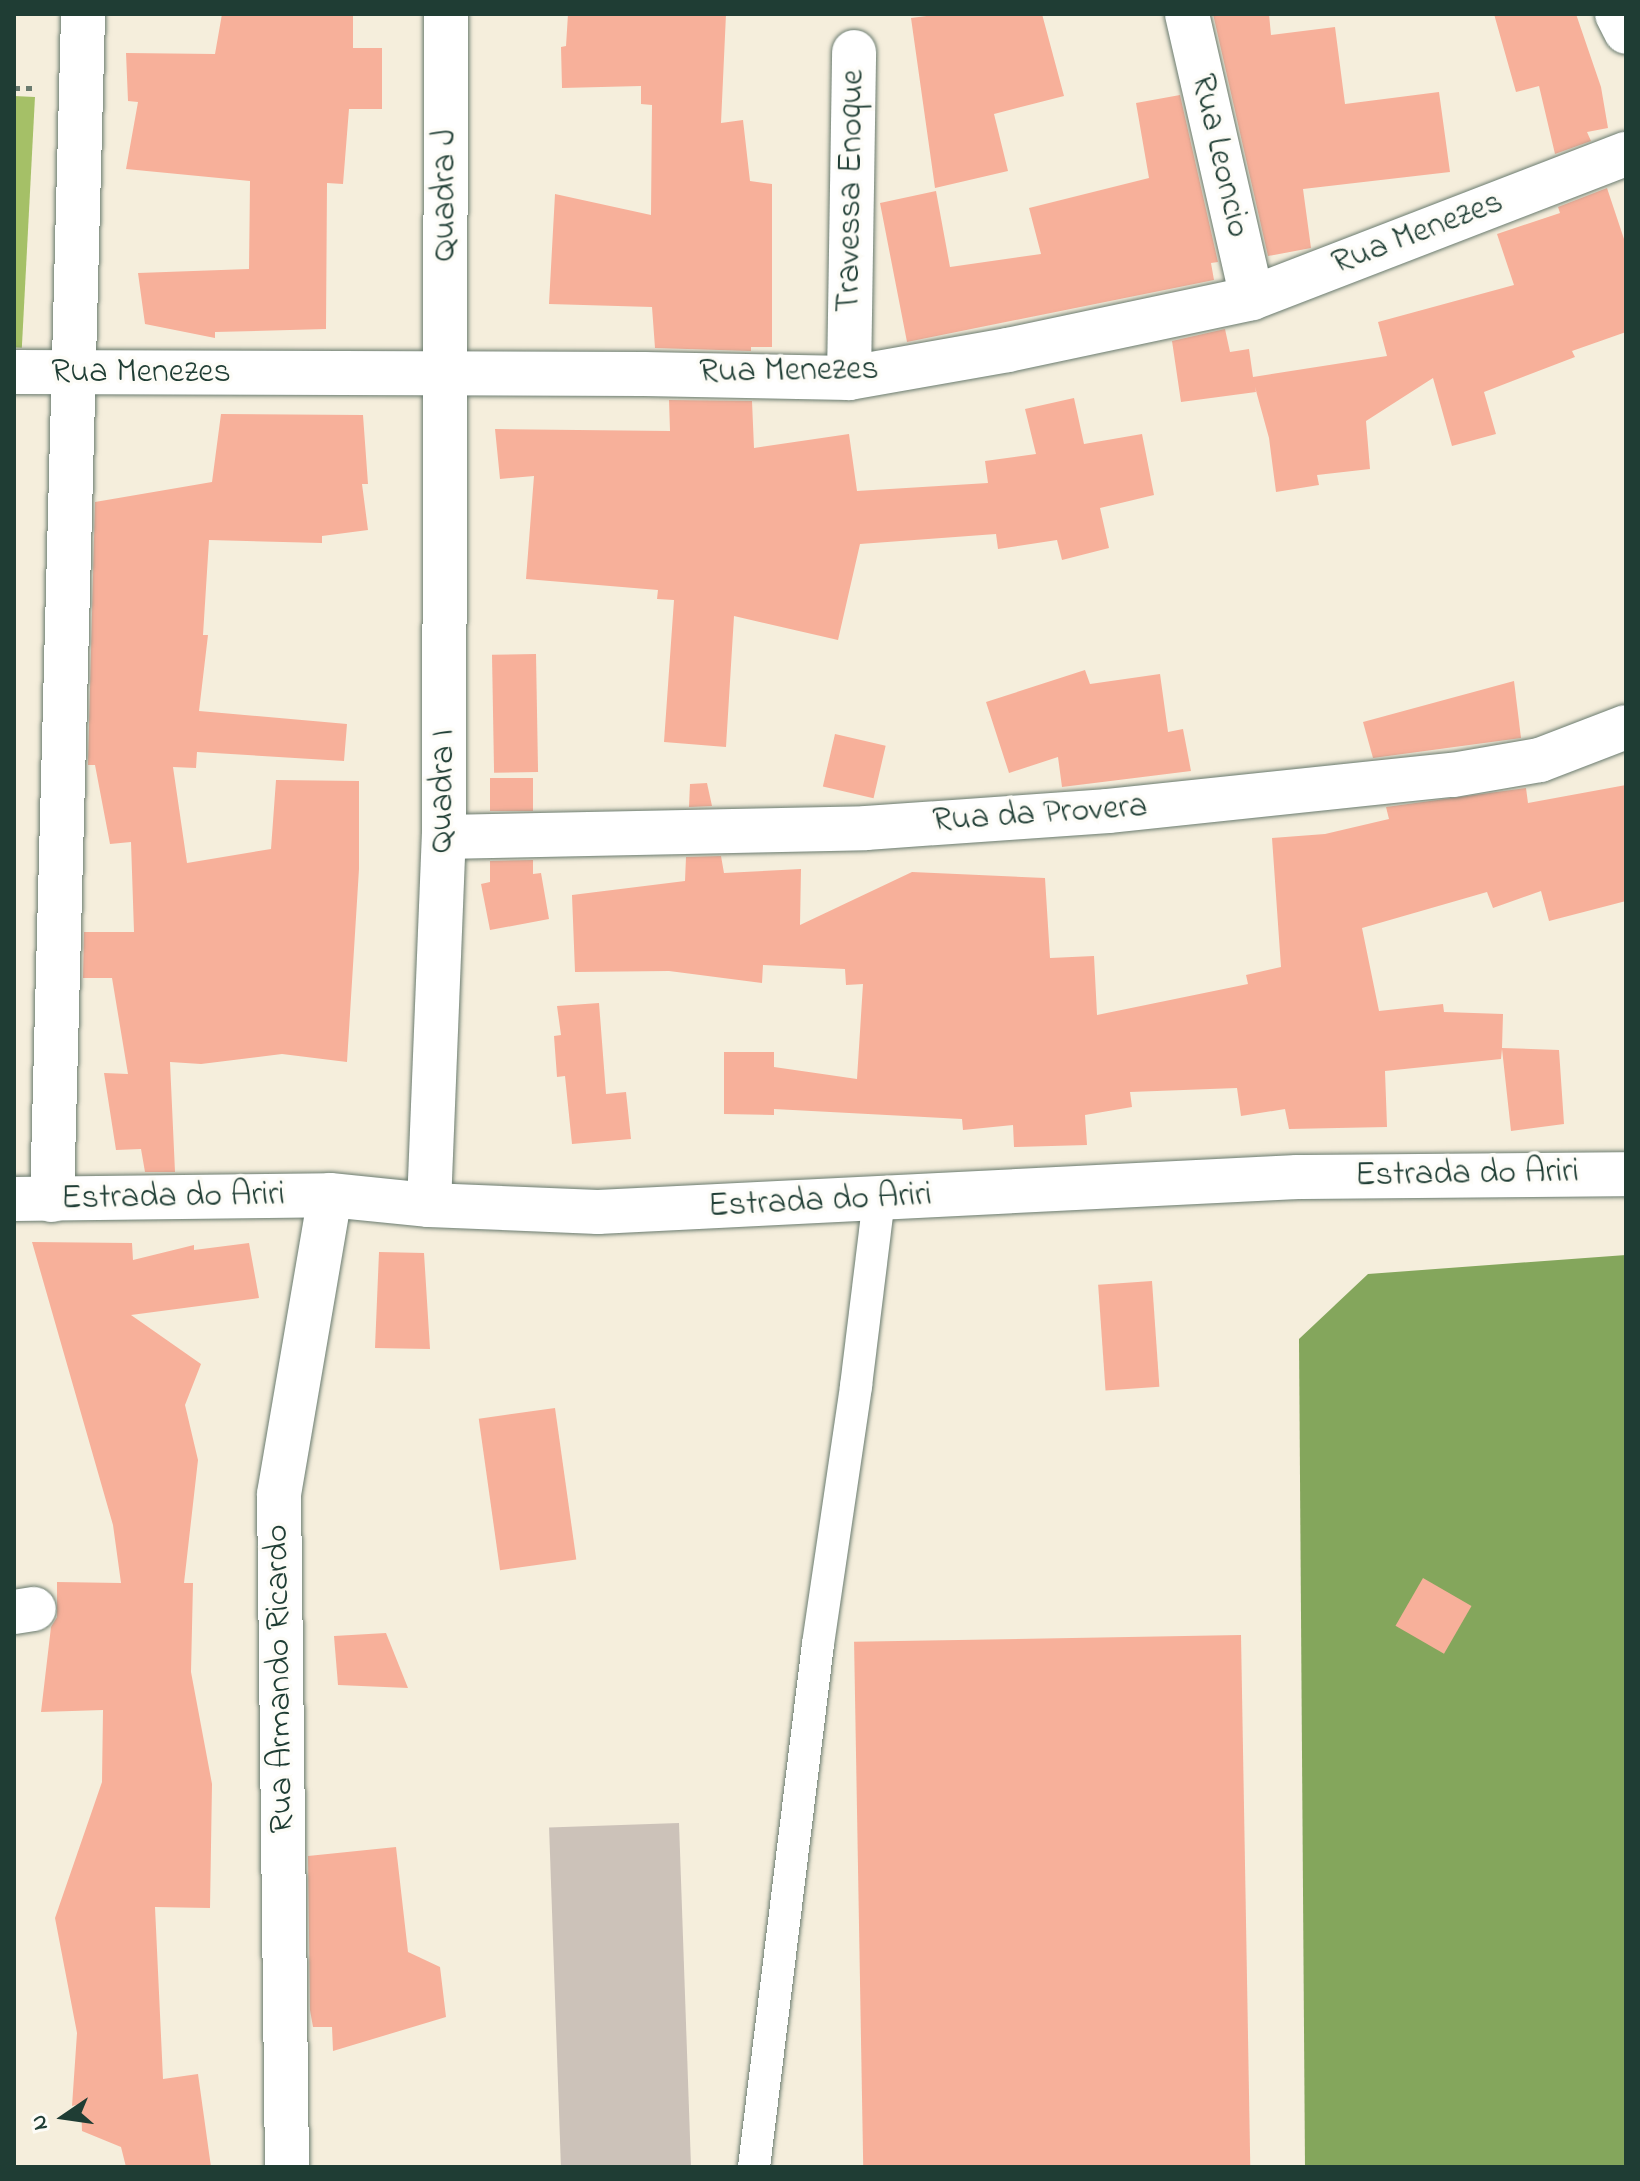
<!DOCTYPE html>
<style>
body{margin:0}
#map{position:relative;width:1640px;height:2181px;overflow:hidden;background:#f5eedc;font-family:"Indie Flower",sans-serif}
div>[style]{position:absolute}
[style*='--x']{left:calc(var(--x)*1px);top:calc(var(--y)*1px);width:calc(var(--w)*1px);rotate:calc(var(--a)*1deg)}
.industrial>*{inset:0;background:#ccc2b9;transform-origin:0 0}
.green>*{inset:0;background:#a5c067;transform-origin:0 0}
.forest>*{inset:0;background:#84a65c}
.building>*{inset:0;background:#f7b09a;transform-origin:0 0}
.path>*{height:5px;margin-top:-2.5px;transform-origin:0;background:repeating-linear-gradient(90deg,#6a7b6f 0 6px,transparent 0 12px)}
.roads{filter:drop-shadow(0 0 2px #6a7b6f) drop-shadow(0 0 2px #6a7b6f)}
.lane>*{height:32px;margin:-16px;padding:0 16px;transform-origin:16px;border-radius:16px;background:#fff}
.street>*{height:44px;margin:-22px;padding:0 22px;transform-origin:22px;border-radius:22px;background:#fff}
span{translate:-50% -50%;white-space:nowrap;text-align:center;line-height:1.15;-webkit-text-stroke:7px #fdfcf7;paint-order:stroke}
.street-label{font-size:34px;color:#1f3d34}
.frame{position:absolute;inset:0;border:16px solid #1f3d34;pointer-events:none}
.north{position:absolute;left:24px;top:2077px;width:80px;height:80px;-webkit-text-stroke:6px #fdfcf7;paint-order:stroke;rotate:257deg;font-size:22px;font-weight:700;line-height:32px;text-align:center;color:#1f3d34}
.north::after{content:'';display:block;margin:auto;width:28px;height:36px;background:#1f3d34;clip-path:polygon(50% 0,100% 100%,50% 72%,0 100%)}
</style>
<div id="map">
<div class="industrial">
<i style="left:679px;top:1823px;width:344px;height:130px;rotate:88deg"></i>
</div>
<div class="green">
<i style="left:14px;top:96px;width:21px;height:251px;rotate:3deg"></i>
</div>
<div class="forest">
<i style="clip-path:polygon(1626px 1255px,1626px 2167px,1305px 2167px,1299px 1339px,1368px 1274px)"></i>
</div>
<div class="building">
<i style="clip-path:polygon(222px 14px,353px 14px,353px 48px,382px 48px,382px 109px,349px 109px,343px 184px,327px 183px,326px 329px,215px 332px,215px 338px,145px 324px,138px 273px,249px 269px,250px 181px,126px 169px,138px 102px,128px 101px,126px 53px,215px 54px)"></i>
<i style="clip-path:polygon(568px 14px,726px 14px,721px 123px,743px 120px,750px 181px,772px 184px,772px 347px,751px 347px,751px 351px,655px 348px,652px 307px,549px 304px,555px 194px,651px 215px,652px 105px,641px 104px,641px 86px,562px 88px,561px 47px,566px 46px)"></i>
<i style="clip-path:polygon(942px 14px,1042px 14px,1064px 96px,994px 114px,1008px 171px,935px 188px,911px 18px)"></i>
<i style="clip-path:polygon(1213px 14px,1269px 14px,1271px 35px,1335px 27px,1345px 104px,1439px 92px,1450px 172px,1303px 189px,1311px 248px,1268px 256px)"></i>
<i style="clip-path:polygon(1494px 14px,1576px 14px,1601px 87px,1608px 128px,1587px 132px,1591px 141px,1555px 154px,1539px 86px,1516px 92px)"></i>
<i style="clip-path:polygon(1180px 95px,1218px 262px,1211px 263px,1214px 280px,907px 342px,880px 203px,936px 191px,950px 267px,1041px 254px,1029px 208px,1149px 178px,1136px 103px)"></i>
<i style="clip-path:polygon(1607px 188px,1626px 245px,1626px 332px,1572px 351px,1575px 357px,1484px 392px,1496px 434px,1452px 446px,1433px 378px,1366px 421px,1370px 469px,1317px 475px,1319px 485px,1276px 492px,1269px 438px,1255px 387px,1256px 392px,1181px 402px,1172px 341px,1225px 329px,1230px 352px,1249px 349px,1253px 377px,1387px 356px,1378px 322px,1514px 285px,1497px 234px,1560px 213px,1558px 207px)"></i>
<i style="clip-path:polygon(1074px 398px,1084px 444px,1142px 434px,1154px 495px,1100px 508px,1109px 548px,1062px 560px,1057px 540px,998px 549px,996px 534px,860px 544px,838px 640px,734px 616px,726px 747px,664px 742px,674px 600px,657px 599px,658px 590px,526px 579px,534px 476px,500px 479px,495px 429px,670px 431px,669px 400px,752px 401px,754px 448px,849px 434px,857px 491px,988px 483px,985px 461px,1036px 454px,1025px 409px)"></i>
<i style="clip-path:polygon(221px 414px,363px 415px,368px 484px,362px 484px,368px 530px,322px 536px,322px 543px,209px 540px,203px 635px,208px 635px,199px 711px,347px 724px,344px 761px,197px 752px,196px 768px,173px 767px,187px 863px,271px 849px,276px 780px,359px 781px,359px 869px,347px 1062px,282px 1054px,201px 1064px,170px 1062px,175px 1172px,145px 1172px,141px 1149px,116px 1150px,104px 1073px,128px 1074px,112px 978px,83px 978px,84px 932px,134px 932px,131px 842px,110px 844px,95px 765px,88px 765px,95px 502px,212px 482px)"></i>
<i style="left:536px;top:654px;width:118px;height:44px;rotate:89deg"></i>
<i style="clip-path:polygon(1085px 670px,1090px 684px,1160px 674px,1168px 732px,1183px 729px,1191px 771px,1062px 787px,1058px 757px,1009px 773px,986px 702px)"></i>
<i style="clip-path:polygon(1514px 681px,1521px 738px,1373px 758px,1363px 722px)"></i>
<i style="left:835px;top:734px;width:52px;height:54px;rotate:13deg"></i>
<i style="left:490px;top:778px;width:43px;height:33px"></i>
<i style="clip-path:polygon(707px 783px,712px 806px,689px 807px,690px 784px)"></i>
<i style="clip-path:polygon(1626px 785px,1626px 901px,1549px 921px,1541px 891px,1493px 908px,1487px 892px,1362px 928px,1379px 1011px,1443px 1004px,1444px 1012px,1503px 1014px,1502px 1048px,1559px 1050px,1564px 1124px,1511px 1131px,1502px 1049px,1501px 1059px,1385px 1071px,1387px 1127px,1289px 1129px,1285px 1109px,1241px 1116px,1237px 1088px,1130px 1092px,1132px 1107px,1085px 1115px,1087px 1145px,1014px 1147px,1013px 1125px,963px 1130px,962px 1119px,774px 1109px,774px 1115px,724px 1114px,724px 1052px,774px 1052px,774px 1067px,857px 1079px,863px 984px,846px 985px,845px 969px,763px 965px,762px 983px,669px 971px,575px 972px,572px 895px,685px 881px,686px 857px,721px 856px,724px 873px,801px 869px,800px 925px,912px 872px,1045px 878px,1050px 958px,1094px 956px,1097px 1015px,1248px 984px,1246px 975px,1281px 967px,1272px 838px,1325px 834px,1389px 819px,1386px 807px,1526px 788px,1528px 803px)"></i>
<i style="clip-path:polygon(533px 860px,533px 874px,541px 873px,549px 919px,490px 930px,481px 884px,490px 882px,490px 861px)"></i>
<i style="clip-path:polygon(599px 1003px,606px 1094px,626px 1092px,631px 1139px,572px 1144px,565px 1076px,557px 1077px,554px 1036px,561px 1035px,557px 1006px)"></i>
<i style="clip-path:polygon(32px 1242px,132px 1243px,133px 1260px,194px 1245px,194px 1250px,249px 1243px,259px 1298px,131px 1315px,201px 1364px,185px 1405px,198px 1460px,184px 1583px,193px 1583px,191px 1672px,212px 1784px,210px 1908px,155px 1907px,163px 2079px,198px 2074px,211px 2167px,126px 2167px,121px 2147px,82px 2131px,81px 2104px,72px 2106px,77px 2033px,55px 1918px,102px 1782px,103px 1710px,41px 1712px,51px 1627px,57px 1617px,57px 1582px,121px 1583px,113px 1525px)"></i>
<i style="clip-path:polygon(379px 1252px,424px 1253px,430px 1349px,375px 1348px)"></i>
<i style="left:1152px;top:1281px;width:106px;height:54px;rotate:86deg"></i>
<i style="left:555px;top:1408px;width:153px;height:77px;rotate:82deg"></i>
<i style="left:1423px;top:1578px;width:56px;height:55px;rotate:30deg"></i>
<i style="clip-path:polygon(386px 1633px,408px 1688px,338px 1685px,334px 1636px)"></i>
<i style="left:1241px;top:1635px;width:532px;height:387px;rotate:89deg"></i>
<i style="clip-path:polygon(396px 1847px,408px 1952px,440px 1967px,446px 2017px,333px 2051px,332px 2027px,313px 2027px,310px 2010px,308px 1856px)"></i>
</div>
<div class="path">
<i style="--x:14;--y:88;--w:20;--a:0"></i>
</div>
<div class="roads">
<div class="lane">
<i style="--x:754;--y:2167;--w:527;--a:-83.02"></i>
<i style="--x:818;--y:1644;--w:261;--a:-81.6"></i>
<i style="--x:856;--y:1386;--w:188;--a:-83"></i>
</div>
<div class="street">
<i style="--x:1187;--y:14;--w:291;--a:77.1"></i>
<i style="--x:1617;--y:14;--w:20;--a:63"></i>
<i style="--x:14;--y:372;--w:630;--a:0.18"></i>
<i style="--x:644;--y:374;--w:205;--a:1.1"></i>
<i style="--x:849;--y:378;--w:161;--a:-10"></i>
<i style="--x:1008;--y:350;--w:249;--a:-12"></i>
<i style="--x:1252;--y:298;--w:401;--a:-21.1"></i>
<i style="--x:849;--y:378;--w:326;--a:-89.1"></i>
<i style="--x:444;--y:837;--w:422;--a:-1.2"></i>
<i style="--x:866;--y:828;--w:243;--a:-4"></i>
<i style="--x:1108;--y:811;--w:347;--a:-6"></i>
<i style="--x:1453;--y:775;--w:88;--a:-9.8"></i>
<i style="--x:1540;--y:760;--w:92;--a:-21"></i>
<i style="--x:14;--y:1199;--w:316;--a:-0.7"></i>
<i style="--x:330;--y:1195;--w:100;--a:5.8"></i>
<i style="--x:429;--y:1205;--w:169;--a:2.4"></i>
<i style="--x:598;--y:1212;--w:700;--a:-2.87"></i>
<i style="--x:1297;--y:1177;--w:329;--a:-0.5"></i>
<i style="--x:52;--y:1200;--w:1186;--a:-88.5"></i>
<i style="--x:429;--y:1205;--w:368;--a:-87.7"></i>
<i style="--x:444;--y:837;--w:823;--a:-89.86"></i>
<i style="--x:14;--y:1612;--w:20;--a:-9"></i>
<i style="--x:287;--y:2167;--w:673;--a:-90.68"></i>
<i style="--x:279;--y:1494;--w:303;--a:-80.3"></i>
</div>
</div>
<div class="street-label">
<span style="left:1219px;top:156px;rotate:77deg">Rua Leoncio</span>
<span style="left:852px;top:191px;rotate:-89deg">Travessa Enoque</span>
<span style="left:446px;top:195px;rotate:-90deg">Quadra J</span>
<span style="left:1418px;top:234px;rotate:-21deg">Rua Menezes</span>
<span style="left:789px;top:372px;rotate:-1deg">Rua Menezes</span>
<span style="left:141px;top:374px">Rua Menezes</span>
<span style="left:444px;top:791px;rotate:-89deg">Quadra I</span>
<span style="left:1040px;top:815px;rotate:-4deg">Rua da Provera</span>
<span style="left:1467px;top:1175px;rotate:-1deg">Estrada do Ariri</span>
<span style="left:173px;top:1198px;rotate:-1deg">Estrada do Ariri</span>
<span style="left:820px;top:1202px;rotate:-3deg">Estrada do Ariri</span>
<span style="left:281px;top:1679px;rotate:-91deg">Rua Armando Ricardo</span>
</div>
<div class="frame"></div>
<div class="north">N</div>
</div>
